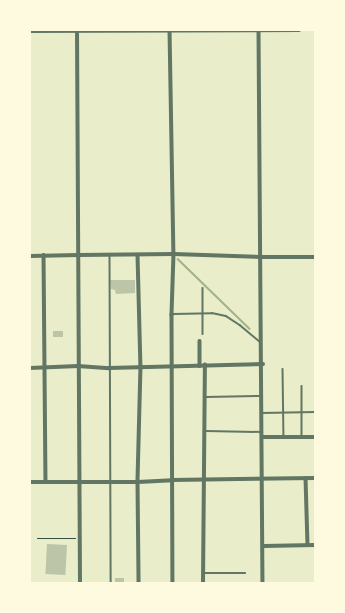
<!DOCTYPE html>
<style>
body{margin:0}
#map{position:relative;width:345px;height:613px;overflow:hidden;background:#e9edc9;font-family:"Zilla Slab",serif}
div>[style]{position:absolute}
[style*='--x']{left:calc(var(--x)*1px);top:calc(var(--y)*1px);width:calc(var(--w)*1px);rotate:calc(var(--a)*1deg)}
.stream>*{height:1.5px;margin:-0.75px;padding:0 0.75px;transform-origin:0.75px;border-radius:0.75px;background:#a3b18a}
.building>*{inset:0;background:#bcc5a7;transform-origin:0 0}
.path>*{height:1px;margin:-0.5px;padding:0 0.5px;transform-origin:0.5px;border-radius:0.5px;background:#344e41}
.service>*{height:1.5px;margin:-0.75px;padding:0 0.75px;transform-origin:0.75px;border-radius:0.75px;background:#617663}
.minor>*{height:3.5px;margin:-1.75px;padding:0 1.75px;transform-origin:1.75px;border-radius:1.75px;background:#617663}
.tertiary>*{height:4px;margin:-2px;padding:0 2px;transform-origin:2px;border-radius:2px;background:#617663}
span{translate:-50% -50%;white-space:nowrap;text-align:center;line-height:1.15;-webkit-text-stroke:4px #fefae0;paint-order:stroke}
.frame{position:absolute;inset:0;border:31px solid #fefae0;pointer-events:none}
</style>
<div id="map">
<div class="stream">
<i style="--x:178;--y:259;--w:100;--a:44.2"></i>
</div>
<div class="building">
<i style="clip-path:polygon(110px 280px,135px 280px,135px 293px,116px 294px,115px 290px,111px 289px)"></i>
<i style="left:53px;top:331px;width:10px;height:6px"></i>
<i style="left:47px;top:544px;width:20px;height:30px;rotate:3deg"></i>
<i style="left:115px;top:578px;width:9px;height:5px"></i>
</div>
<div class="path">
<i style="--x:37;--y:538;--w:38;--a:0"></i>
</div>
<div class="service">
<i style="--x:110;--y:256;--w:327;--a:89.8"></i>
<i style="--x:203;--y:288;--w:46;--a:90"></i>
<i style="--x:173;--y:314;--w:39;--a:-1"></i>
<i style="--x:212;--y:313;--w:14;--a:12"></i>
<i style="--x:226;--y:316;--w:17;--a:33"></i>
<i style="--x:240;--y:325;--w:26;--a:40"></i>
<i style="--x:283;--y:369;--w:68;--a:89.2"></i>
<i style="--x:302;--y:386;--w:50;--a:90"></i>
<i style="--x:206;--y:397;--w:54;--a:-1.1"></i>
<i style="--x:262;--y:413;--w:53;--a:-1.1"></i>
<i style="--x:206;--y:431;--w:56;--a:1"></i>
<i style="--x:203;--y:573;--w:42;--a:0"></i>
</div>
<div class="minor">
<i style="--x:170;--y:30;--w:224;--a:89"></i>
<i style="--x:174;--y:254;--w:61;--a:91.9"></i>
<i style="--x:172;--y:315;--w:268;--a:89.8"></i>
<i style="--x:259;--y:30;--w:553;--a:89.59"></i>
<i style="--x:30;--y:31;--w:269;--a:-0.2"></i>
<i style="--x:44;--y:255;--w:226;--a:89.5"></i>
<i style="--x:79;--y:255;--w:95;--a:-0.6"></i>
<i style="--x:174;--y:254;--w:87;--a:2"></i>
<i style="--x:261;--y:257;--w:54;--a:0"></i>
<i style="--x:138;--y:255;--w:111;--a:88.5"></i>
<i style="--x:141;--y:366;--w:116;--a:91.5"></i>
<i style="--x:138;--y:482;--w:101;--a:89.4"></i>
<i style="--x:200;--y:341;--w:25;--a:90"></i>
<i style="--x:30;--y:368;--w:48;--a:-2.4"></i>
<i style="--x:78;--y:366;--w:31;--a:4"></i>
<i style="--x:109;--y:368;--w:154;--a:-1.5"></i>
<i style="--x:262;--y:437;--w:53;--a:0"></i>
<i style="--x:306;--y:478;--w:67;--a:88.3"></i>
<i style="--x:30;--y:482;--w:108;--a:0"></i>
<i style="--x:138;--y:482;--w:34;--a:-3"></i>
<i style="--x:172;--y:480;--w:143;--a:-0.8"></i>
<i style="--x:264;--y:546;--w:51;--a:-1.1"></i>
<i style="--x:203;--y:583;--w:218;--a:-89.5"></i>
</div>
<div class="tertiary">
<i style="--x:77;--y:30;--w:553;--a:89.69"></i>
<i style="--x:30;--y:256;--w:49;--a:-1.2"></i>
</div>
<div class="frame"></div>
</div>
